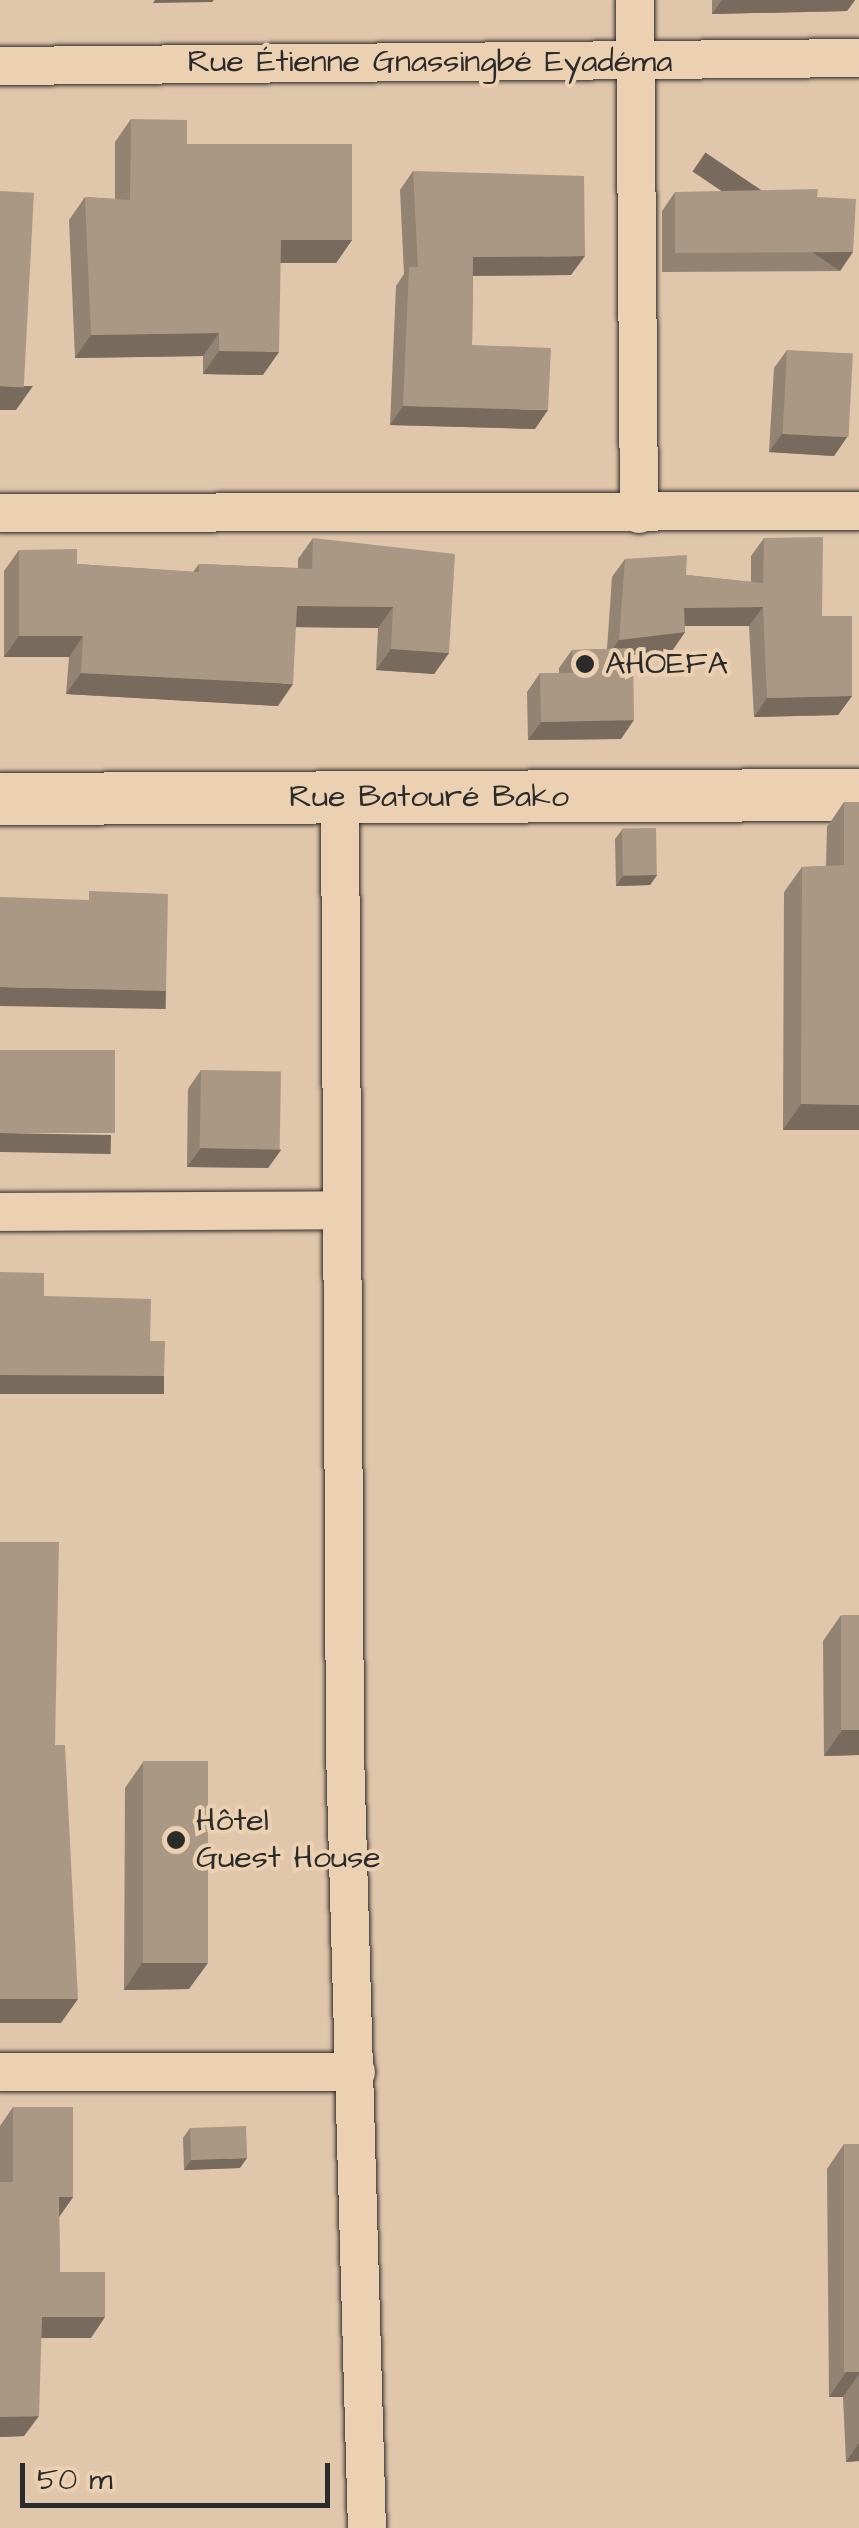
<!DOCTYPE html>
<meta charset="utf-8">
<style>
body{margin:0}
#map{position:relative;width:859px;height:2528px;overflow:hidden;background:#e0c6aa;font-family:"Architects Daughter",sans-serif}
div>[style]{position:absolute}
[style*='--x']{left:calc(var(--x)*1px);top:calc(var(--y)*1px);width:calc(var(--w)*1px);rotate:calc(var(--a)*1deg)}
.roads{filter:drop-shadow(0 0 2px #2b2b2b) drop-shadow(0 0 2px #2b2b2b)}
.minor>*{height:38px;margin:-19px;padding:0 19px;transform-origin:19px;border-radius:19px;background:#ebd0b2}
.secondary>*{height:52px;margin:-26px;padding:0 26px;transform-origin:26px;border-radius:26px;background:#ebd0b2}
.wall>*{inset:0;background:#938372}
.shaded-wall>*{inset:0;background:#786a5c;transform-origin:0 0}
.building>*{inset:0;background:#ab9884;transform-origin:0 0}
.dots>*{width:28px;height:28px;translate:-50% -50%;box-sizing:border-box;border:5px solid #ebd0b2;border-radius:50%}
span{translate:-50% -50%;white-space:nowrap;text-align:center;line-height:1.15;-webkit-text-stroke:8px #ebd0b2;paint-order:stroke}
.street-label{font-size:32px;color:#2b2b2b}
.poi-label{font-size:32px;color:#2b2b2b}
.left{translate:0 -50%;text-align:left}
.scale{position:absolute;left:20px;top:2463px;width:310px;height:45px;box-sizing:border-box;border:5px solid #2b2b2b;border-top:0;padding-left:12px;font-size:30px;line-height:35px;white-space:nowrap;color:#2b2b2b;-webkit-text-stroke:8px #ebd0b2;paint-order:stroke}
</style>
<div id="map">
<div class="roads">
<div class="minor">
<i style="--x:635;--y:0;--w:514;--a:89.55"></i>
<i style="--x:0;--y:66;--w:859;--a:-0.53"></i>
<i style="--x:0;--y:513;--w:859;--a:-0.13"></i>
<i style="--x:340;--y:798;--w:954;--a:89.7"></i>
<i style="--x:345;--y:1752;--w:776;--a:88.38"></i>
<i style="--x:0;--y:1212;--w:337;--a:-0.3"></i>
<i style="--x:0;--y:2072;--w:356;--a:0"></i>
</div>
<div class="secondary">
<i style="--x:0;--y:799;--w:859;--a:-0.27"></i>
</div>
</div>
<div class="wall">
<i style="clip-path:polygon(712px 0,855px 0,847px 11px,712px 14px)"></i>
<i style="clip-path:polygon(131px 119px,187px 144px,352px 240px,336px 263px,280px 263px,263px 375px,203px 374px,203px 356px,75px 358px,69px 220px,85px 197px,115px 199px,115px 142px)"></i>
<i style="clip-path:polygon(413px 171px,571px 275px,473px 276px,472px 345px,535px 429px,390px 425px,396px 286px,404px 274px,400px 190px)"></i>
<i style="clip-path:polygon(675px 192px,817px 197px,840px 271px,662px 272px,662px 211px)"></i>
<i style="clip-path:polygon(787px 350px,847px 437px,834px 456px,769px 452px,774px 368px)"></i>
<i style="clip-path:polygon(313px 538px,449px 653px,434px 674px,376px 670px,378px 628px,296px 627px,278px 706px,66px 694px,69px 657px,4px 657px,4px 571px,19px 550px,77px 564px,193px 572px,199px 564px,298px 568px,298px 559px)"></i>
<i style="clip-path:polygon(764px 538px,822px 616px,852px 696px,838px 715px,754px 717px,749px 626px,685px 626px,685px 632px,672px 651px,633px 655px,621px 739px,528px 740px,527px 692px,540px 673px,559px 673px,559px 668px,572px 650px,607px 649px,612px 577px,625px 559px,686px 575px,751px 582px,751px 556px)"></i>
<i style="clip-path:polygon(844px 802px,859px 1130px,783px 1130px,784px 892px,802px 867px,826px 866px,827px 827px)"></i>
<i style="clip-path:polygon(622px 830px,657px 875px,650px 885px,616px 886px,615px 839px)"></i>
<i style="clip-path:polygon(201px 1070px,281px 1150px,268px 1168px,187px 1167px,188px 1089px)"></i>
<i style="clip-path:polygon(841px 1615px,859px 1615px,859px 1755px,824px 1756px,823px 1641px)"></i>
<i style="clip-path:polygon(143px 1762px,189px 1989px,124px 1990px,125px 1788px)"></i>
<i style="clip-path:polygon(13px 2107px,73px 2197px,59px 2217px,60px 2272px,91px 2338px,41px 2338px,24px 2436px,0 2437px,0 2126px)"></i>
<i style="clip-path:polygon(190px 2128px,240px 2168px,184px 2170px,183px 2138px)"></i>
<i style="clip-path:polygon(844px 2144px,859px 2144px,859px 2461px,846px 2462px,843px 2397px,829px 2397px,827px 2169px)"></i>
</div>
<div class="shaded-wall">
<i style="clip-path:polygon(155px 0,214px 0,212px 2px,153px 3px)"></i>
<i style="clip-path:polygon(722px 0,855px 0,847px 11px,712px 14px)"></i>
<i style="clip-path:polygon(281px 240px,352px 240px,336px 263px,265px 263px)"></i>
<i style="left:853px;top:252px;width:23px;height:178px;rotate:124deg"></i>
<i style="clip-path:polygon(585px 256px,571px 275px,460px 276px,473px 257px)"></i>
<i style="clip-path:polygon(219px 333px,203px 356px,75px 358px,91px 335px)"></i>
<i style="clip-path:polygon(219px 351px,279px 352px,263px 375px,203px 374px)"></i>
<i style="clip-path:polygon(0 386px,33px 386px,16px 410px,0 410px)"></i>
<i style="clip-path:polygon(403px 406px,548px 410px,535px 429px,390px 425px)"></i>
<i style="clip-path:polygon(782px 434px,847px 437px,834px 456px,769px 452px)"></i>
<i style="clip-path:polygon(297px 606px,393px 607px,378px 628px,283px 627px)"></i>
<i style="clip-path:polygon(763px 607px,749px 626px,670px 626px,684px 608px)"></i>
<i style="clip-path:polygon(685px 632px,672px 651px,606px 658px,619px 640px)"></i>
<i style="clip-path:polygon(19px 636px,83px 636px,69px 657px,4px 657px)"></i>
<i style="clip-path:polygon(391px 649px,449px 653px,434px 674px,376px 670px)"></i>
<i style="clip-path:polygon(81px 673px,293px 684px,278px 706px,66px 694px)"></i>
<i style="clip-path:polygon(852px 696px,838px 715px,754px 717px,767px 698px)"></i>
<i style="clip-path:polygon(634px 720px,621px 739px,528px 740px,541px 722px)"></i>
<i style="clip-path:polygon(657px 875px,650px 885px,616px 886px,623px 876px)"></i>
<i style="left:0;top:987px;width:166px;height:19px;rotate:1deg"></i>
<i style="clip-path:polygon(801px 1104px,859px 1105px,859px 1130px,783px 1130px)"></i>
<i style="left:0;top:1133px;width:111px;height:19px;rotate:1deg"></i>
<i style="clip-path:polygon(201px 1148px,281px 1150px,268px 1168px,187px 1167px)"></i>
<i style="left:0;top:1375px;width:164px;height:19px"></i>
<i style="clip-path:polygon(859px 1729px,859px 1755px,824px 1756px,842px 1730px)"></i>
<i style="clip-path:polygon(142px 1963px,208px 1963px,189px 1989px,124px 1990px)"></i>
<i style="clip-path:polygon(0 1999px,78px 1999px,61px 2023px,0 2023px)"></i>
<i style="clip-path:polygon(247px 2158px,240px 2168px,184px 2170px,191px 2160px)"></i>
<i style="clip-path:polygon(59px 2197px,73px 2197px,59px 2217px)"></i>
<i style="clip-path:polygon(42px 2317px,105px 2317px,91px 2338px,27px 2338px)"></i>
<i style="clip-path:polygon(846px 2372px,859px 2372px,859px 2374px,843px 2397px,829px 2397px)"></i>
<i style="clip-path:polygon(39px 2416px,24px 2436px,0 2437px,0 2417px)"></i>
<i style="clip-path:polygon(859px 2443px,859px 2461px,846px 2462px)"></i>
</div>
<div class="building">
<i style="clip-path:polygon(131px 119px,187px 120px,187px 144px,352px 144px,352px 240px,281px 240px,279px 352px,219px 351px,219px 333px,91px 335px,85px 197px,130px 200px)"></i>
<i style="clip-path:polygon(413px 171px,584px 176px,585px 256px,473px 257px,472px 345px,551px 348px,548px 410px,403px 406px,409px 267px,418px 267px)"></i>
<i style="clip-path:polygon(818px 189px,817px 197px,856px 199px,853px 252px,675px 253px,675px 192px)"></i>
<i style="left:0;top:191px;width:34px;height:195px;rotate:3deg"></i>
<i style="left:787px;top:350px;width:66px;height:84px;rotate:3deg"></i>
<i style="clip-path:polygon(823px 537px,822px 616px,852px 616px,852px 696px,767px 698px,763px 607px,684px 608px,685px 632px,619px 640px,625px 559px,687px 555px,686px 575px,763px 583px,764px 538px)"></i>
<i style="clip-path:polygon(313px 538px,455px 554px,449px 653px,391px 649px,393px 607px,297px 606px,293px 684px,81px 673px,83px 636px,19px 636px,19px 550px,77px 549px,77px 564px,199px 572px,199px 564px,312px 569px)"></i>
<i style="clip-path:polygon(633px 648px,634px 720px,541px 722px,540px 673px,573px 673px,572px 650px)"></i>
<i style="clip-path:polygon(844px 802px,859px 802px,859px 1105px,801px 1104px,802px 867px,844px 865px)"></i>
<i style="left:656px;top:828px;width:47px;height:34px;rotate:89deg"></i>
<i style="clip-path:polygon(89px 891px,168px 894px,166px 991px,0 987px,0 897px,89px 900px)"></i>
<i style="left:0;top:1050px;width:115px;height:83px"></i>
<i style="left:201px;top:1070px;width:80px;height:78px;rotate:1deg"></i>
<i style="clip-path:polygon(0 1272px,44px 1273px,44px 1296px,151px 1299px,150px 1341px,165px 1341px,164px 1376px,0 1375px)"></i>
<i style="clip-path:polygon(0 1542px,59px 1542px,55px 1745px,65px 1745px,78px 1999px,0 1999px)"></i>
<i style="left:841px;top:1615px;width:18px;height:115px"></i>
<i style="left:208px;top:1761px;width:202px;height:65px;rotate:90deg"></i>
<i style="clip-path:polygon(13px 2107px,73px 2107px,73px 2197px,59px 2197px,60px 2272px,105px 2272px,105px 2317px,42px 2317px,39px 2416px,0 2417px,0 2182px,13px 2182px)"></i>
<i style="left:246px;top:2126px;width:32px;height:56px;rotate:88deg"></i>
<i style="left:844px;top:2144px;width:15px;height:228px"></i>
</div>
<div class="dots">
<i style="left:585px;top:664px;background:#2b2b2b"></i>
<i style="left:176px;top:1840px;background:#2b2b2b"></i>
</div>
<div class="street-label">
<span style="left:430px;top:62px">Rue Étienne Gnassingbé Eyadéma</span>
<span style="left:429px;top:797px">Rue Batouré Bako</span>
</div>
<div class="poi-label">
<span class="left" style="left:605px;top:664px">AHOEFA</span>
<span class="left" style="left:196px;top:1840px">Hôtel<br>Guest House</span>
</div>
<div class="scale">50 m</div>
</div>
